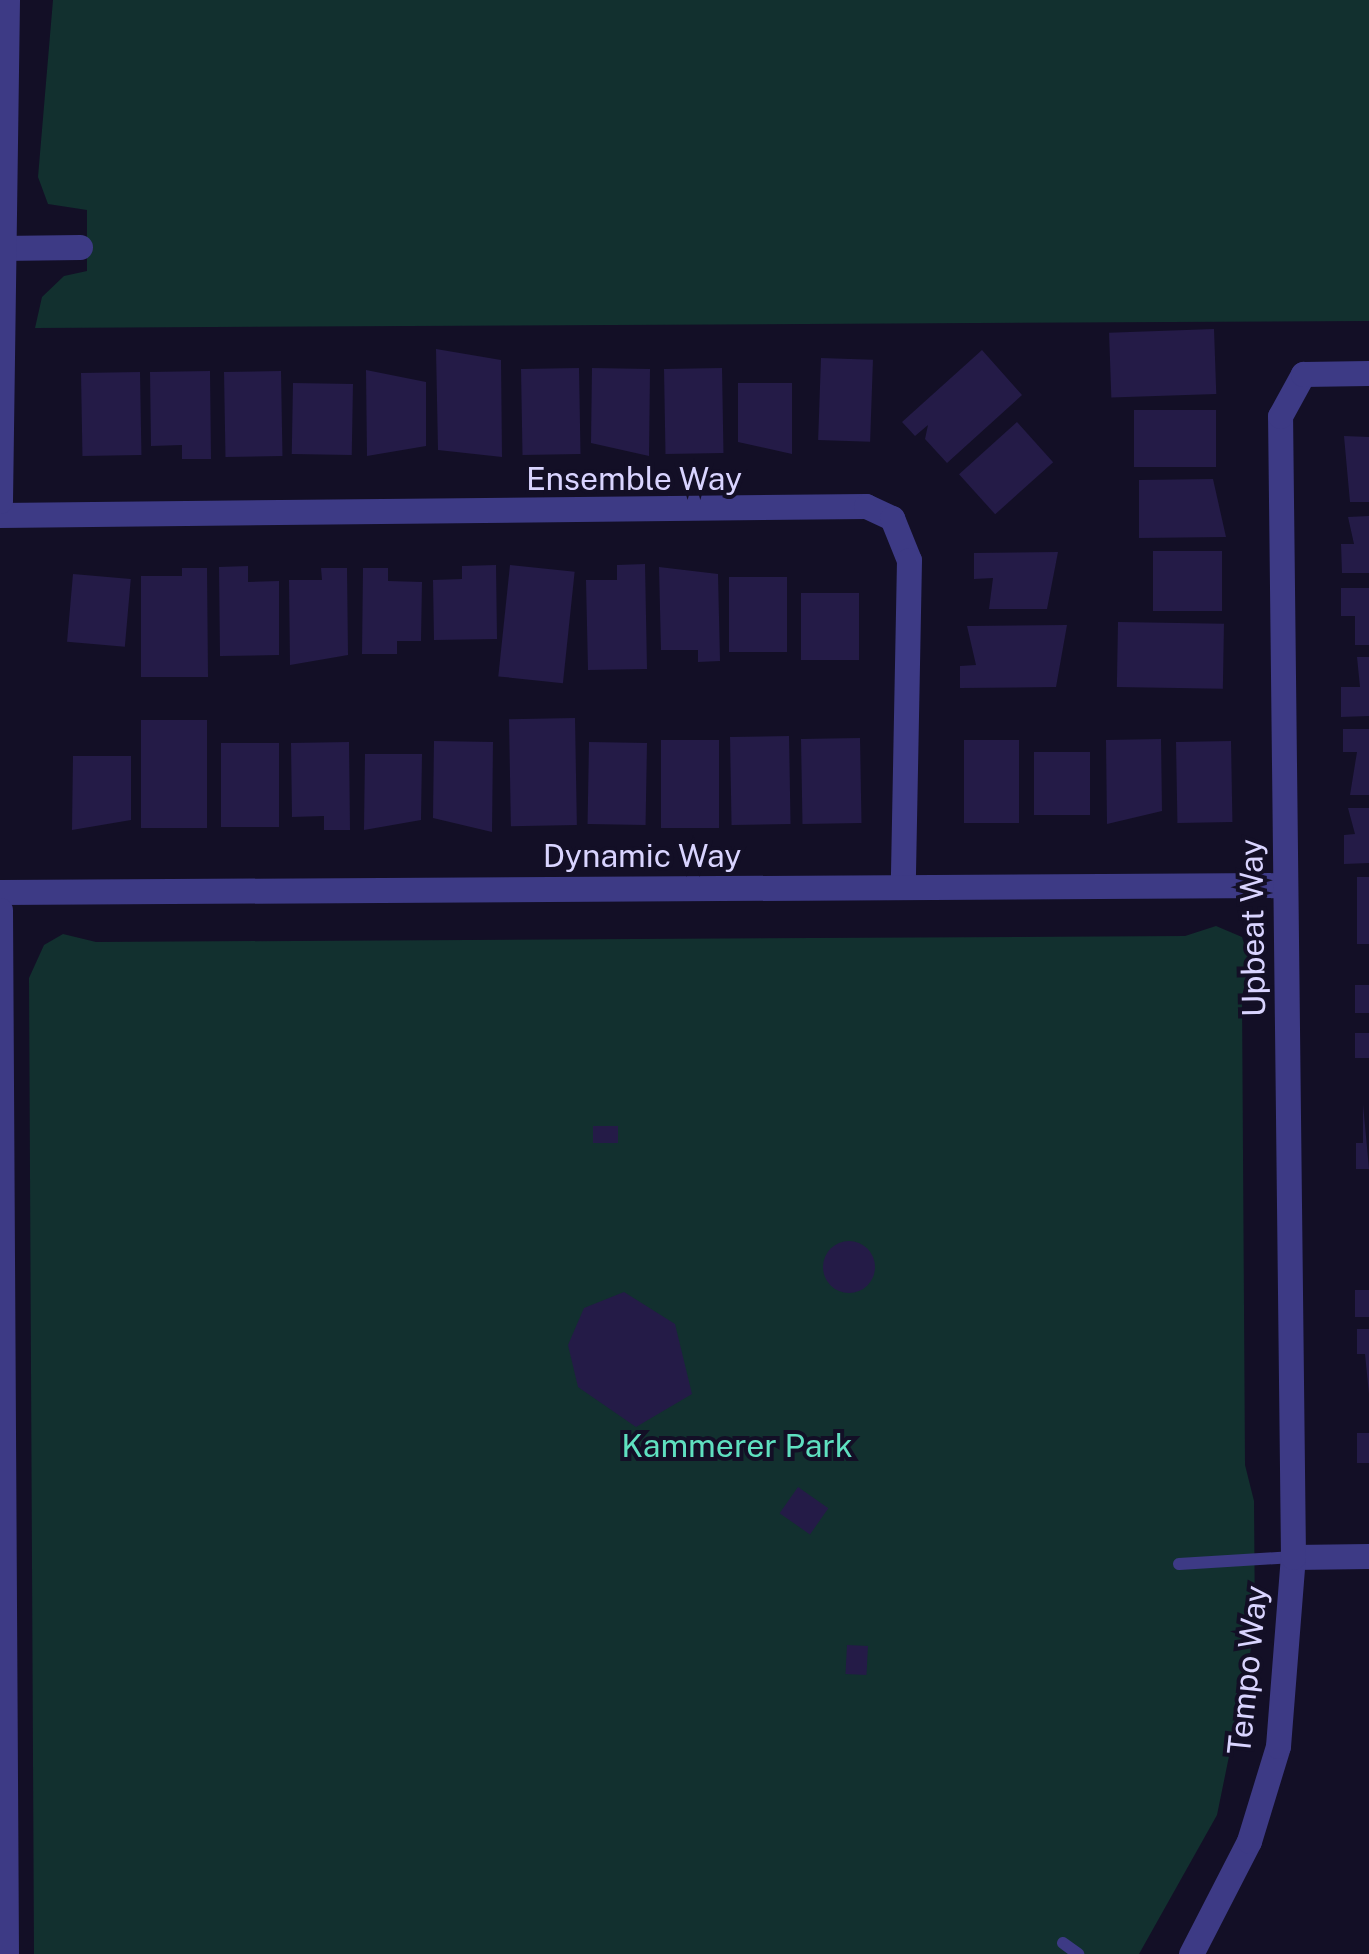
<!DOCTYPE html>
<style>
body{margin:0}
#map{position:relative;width:1369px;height:1954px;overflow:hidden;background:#130f26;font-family:"Public Sans",sans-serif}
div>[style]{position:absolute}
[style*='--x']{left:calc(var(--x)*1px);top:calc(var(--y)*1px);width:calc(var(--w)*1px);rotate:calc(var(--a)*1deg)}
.green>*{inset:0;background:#12302f}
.building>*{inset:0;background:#241b47;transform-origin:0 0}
.round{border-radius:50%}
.service>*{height:12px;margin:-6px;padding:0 6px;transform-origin:6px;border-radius:6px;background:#3d3a85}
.minor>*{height:25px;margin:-12.5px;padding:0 12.5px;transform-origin:12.5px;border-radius:12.5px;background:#3d3a85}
.tertiary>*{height:25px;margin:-12.5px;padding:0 12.5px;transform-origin:12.5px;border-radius:12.5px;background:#3d3a85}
span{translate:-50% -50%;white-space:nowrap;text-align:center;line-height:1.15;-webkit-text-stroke:8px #130f26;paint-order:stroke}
.street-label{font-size:32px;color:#d9d4ff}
.park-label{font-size:32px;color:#5fe0c0}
</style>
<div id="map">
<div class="green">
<i style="clip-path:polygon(53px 0,1369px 0,1369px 321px,35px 328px,42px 297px,64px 276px,87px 271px,87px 210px,48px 204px,38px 177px)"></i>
<i style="clip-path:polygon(1216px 926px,1242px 937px,1250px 963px,1242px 996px,1245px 1465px,1254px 1501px,1255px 1629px,1217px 1815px,1139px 1954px,34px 1954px,29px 978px,44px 945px,63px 934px,96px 942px,1185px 936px)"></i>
</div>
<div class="building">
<i style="left:1214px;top:329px;width:65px;height:105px;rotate:88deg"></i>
<i style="clip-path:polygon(436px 349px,501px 360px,502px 457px,438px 450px)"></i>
<i style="clip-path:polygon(982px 350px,1022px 395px,947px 463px,925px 439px,928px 425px,915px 436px,902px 422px)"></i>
<i style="left:821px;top:358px;width:52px;height:82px;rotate:2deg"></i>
<i style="left:579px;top:368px;width:86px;height:58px;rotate:89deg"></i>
<i style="clip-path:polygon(592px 368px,650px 369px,649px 456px,591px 443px)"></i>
<i style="left:722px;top:368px;width:85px;height:58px;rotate:89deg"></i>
<i style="clip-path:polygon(366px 370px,426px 382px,426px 446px,367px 456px)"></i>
<i style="clip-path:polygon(210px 371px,211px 459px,182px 459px,182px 445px,151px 446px,150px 372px)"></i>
<i style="left:281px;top:371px;width:85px;height:57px;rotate:89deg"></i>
<i style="left:140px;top:372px;width:83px;height:59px;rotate:89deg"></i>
<i style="left:293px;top:383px;width:60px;height:71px;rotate:1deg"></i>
<i style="clip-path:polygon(738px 383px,792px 383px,792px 454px,738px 442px)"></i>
<i style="left:1134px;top:410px;width:82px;height:57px"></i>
<i style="left:1017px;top:422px;width:54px;height:78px;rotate:48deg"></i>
<i style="clip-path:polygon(1344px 436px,1369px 437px,1369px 502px,1350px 502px)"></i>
<i style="clip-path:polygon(1213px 479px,1226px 537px,1139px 538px,1139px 480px)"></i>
<i style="clip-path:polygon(1369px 516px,1369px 573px,1342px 573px,1341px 544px,1354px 544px,1348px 517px)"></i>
<i style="left:1153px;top:551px;width:69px;height:60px"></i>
<i style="clip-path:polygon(1058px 552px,1047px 609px,989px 609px,993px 578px,974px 579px,974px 553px)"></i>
<i style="clip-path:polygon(645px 564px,647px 669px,588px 670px,586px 580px,617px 580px,617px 565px)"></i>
<i style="clip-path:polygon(496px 565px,497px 639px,434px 640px,433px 580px,462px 579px,462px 566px)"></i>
<i style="left:510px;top:565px;width:65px;height:112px;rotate:6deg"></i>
<i style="clip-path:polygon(248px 566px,248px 582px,279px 581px,279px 655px,220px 656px,219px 567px)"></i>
<i style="clip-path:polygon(659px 567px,718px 574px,720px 661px,698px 662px,698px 650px,661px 650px)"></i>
<i style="clip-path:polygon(182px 568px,207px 568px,208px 677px,141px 677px,141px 576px,182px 576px)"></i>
<i style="clip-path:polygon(321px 568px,347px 568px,348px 655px,290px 665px,289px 580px,322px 580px)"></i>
<i style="clip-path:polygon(363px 568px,388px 568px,388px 581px,422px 582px,421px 641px,397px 641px,397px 654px,362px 654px)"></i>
<i style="left:73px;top:574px;width:58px;height:68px;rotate:5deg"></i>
<i style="left:729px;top:577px;width:58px;height:75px"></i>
<i style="clip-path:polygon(1341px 588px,1369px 588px,1369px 645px,1355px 645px,1355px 616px,1341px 616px)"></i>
<i style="left:801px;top:593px;width:58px;height:67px"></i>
<i style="left:1118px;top:622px;width:106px;height:65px;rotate:1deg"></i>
<i style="clip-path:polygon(1067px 625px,1056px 687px,960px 688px,960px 666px,976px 665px,967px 626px)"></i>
<i style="clip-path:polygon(1357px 657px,1369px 657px,1369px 716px,1341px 717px,1341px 687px,1360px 687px)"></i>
<i style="left:575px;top:718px;width:107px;height:66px;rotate:89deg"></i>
<i style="left:141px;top:720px;width:66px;height:108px"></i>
<i style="clip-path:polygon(1343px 729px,1369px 729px,1369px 795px,1350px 795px,1357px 752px,1343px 752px)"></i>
<i style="left:789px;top:736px;width:88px;height:59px;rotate:89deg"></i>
<i style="left:860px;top:738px;width:85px;height:59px;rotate:89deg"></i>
<i style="clip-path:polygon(1161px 739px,1162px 811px,1107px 824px,1106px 740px)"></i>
<i style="left:661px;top:740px;width:58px;height:88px"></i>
<i style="left:964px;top:740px;width:55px;height:83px"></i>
<i style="clip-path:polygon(434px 741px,493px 742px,492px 832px,433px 818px)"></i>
<i style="left:1231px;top:741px;width:81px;height:55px;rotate:89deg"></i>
<i style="clip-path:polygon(349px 742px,350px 830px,324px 830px,324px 816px,292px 817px,291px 743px)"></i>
<i style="left:589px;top:742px;width:58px;height:82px;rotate:1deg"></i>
<i style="left:221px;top:743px;width:58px;height:84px"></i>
<i style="left:1034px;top:752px;width:56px;height:63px"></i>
<i style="clip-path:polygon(365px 754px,422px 754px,421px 820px,364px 830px)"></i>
<i style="clip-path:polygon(73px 756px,131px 756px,131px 820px,72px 830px)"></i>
<i style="clip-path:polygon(1348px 808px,1369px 808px,1369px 863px,1344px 864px,1344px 835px,1355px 834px)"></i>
<i style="left:1357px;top:877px;width:12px;height:67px"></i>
<i style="left:1355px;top:985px;width:14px;height:28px"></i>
<i style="left:1369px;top:1033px;width:25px;height:14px;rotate:90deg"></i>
<i style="clip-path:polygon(1363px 1104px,1369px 1169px,1356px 1169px,1356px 1143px,1363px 1143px)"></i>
<i style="left:593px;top:1126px;width:25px;height:17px"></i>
<i class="round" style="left:823px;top:1241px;width:52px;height:52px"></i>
<i style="left:1355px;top:1290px;width:14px;height:27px"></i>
<i style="clip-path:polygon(624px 1292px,675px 1324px,692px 1394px,636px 1427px,578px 1387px,568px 1345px,584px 1308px)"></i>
<i style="clip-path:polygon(1357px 1329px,1369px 1329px,1369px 1394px,1365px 1354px,1357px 1354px)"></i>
<i style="left:1357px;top:1433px;width:12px;height:30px"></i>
<i style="left:798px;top:1487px;width:37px;height:32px;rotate:35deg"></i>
<i style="left:847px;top:1645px;width:21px;height:29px;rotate:3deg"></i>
</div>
<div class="service">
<i style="--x:1179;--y:1564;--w:114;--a:-3.5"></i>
<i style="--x:1063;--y:1943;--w:19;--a:36"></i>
</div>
<div class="minor">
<i style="--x:0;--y:248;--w:80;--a:-0.7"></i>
<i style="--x:0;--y:515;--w:866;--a:-0.6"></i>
<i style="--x:866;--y:506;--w:29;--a:25"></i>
<i style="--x:892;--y:518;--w:45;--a:68"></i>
<i style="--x:909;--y:560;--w:327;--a:91.1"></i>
<i style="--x:0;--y:892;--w:1284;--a:-0.31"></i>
<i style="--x:1293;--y:1557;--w:76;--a:-0.8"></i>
<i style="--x:1191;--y:1954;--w:127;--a:-62.8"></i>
<i style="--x:1249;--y:1841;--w:99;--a:-73"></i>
<i style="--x:1278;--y:1746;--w:190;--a:-85.5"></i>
<i style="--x:1293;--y:1557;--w:1141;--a:-90.65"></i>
<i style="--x:1280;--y:416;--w:48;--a:-61.3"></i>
<i style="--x:1303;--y:374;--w:66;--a:-0.9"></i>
</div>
<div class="tertiary">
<i style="--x:0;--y:501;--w:501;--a:-89.2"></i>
<i style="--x:0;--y:910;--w:1044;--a:89.67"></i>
</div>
<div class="street-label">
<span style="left:634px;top:479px">Ensemble Way</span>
<span style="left:642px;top:856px">Dynamic Way</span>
<span style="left:1253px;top:928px;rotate:-91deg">Upbeat Way</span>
<span style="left:1248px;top:1670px;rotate:-84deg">Tempo Way</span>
</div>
<div class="park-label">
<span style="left:737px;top:1446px">Kammerer Park</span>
</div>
</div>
